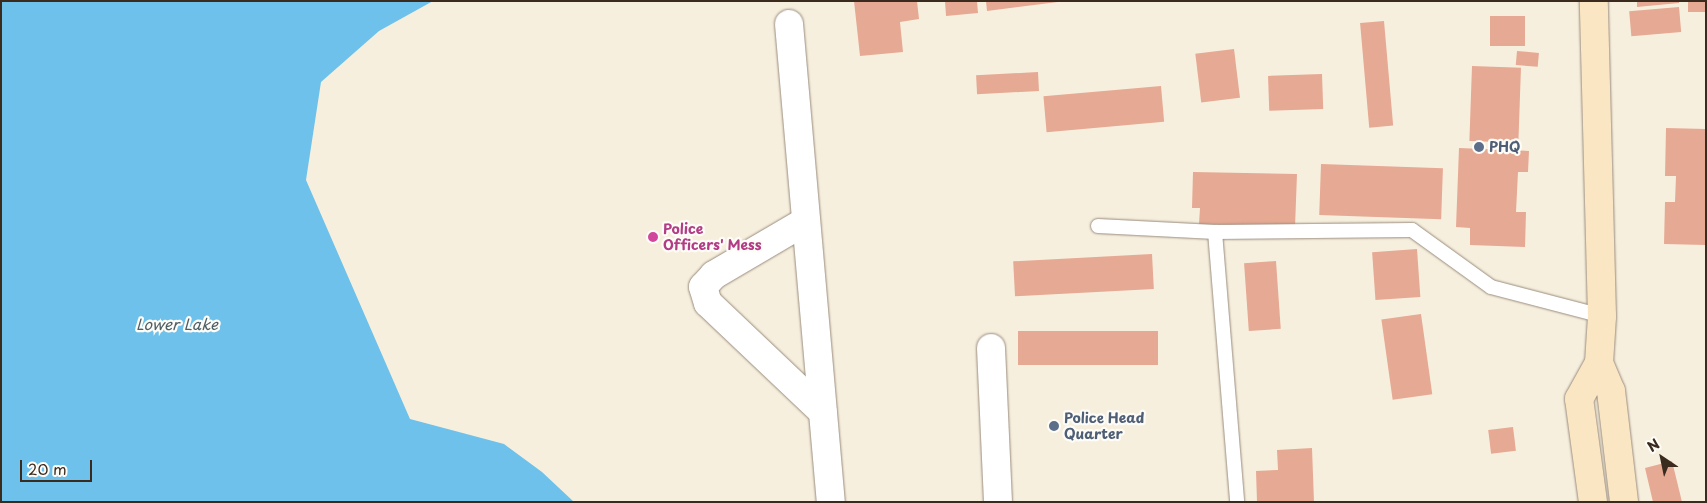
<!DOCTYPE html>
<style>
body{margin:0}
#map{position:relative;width:1707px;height:503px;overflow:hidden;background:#f7efde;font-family:"Playpen Sans",sans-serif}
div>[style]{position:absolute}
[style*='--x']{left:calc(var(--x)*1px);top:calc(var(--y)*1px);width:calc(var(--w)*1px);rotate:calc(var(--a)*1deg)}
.water>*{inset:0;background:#6ec1ea}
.building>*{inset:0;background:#e6a993;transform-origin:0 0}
.roads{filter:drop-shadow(0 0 1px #998c7e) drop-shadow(0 0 1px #998c7e)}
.lane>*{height:14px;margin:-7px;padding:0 7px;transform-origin:7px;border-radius:7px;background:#fff}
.street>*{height:28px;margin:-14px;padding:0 14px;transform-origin:14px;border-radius:14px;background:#fff}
.secondary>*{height:28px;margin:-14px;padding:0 14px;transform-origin:14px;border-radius:14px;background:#fbe6c3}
.dots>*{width:14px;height:14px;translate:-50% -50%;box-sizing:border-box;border:2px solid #fdfcf7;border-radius:50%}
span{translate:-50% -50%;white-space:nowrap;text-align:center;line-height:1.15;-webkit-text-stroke:4.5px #fdfcf7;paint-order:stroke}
.service-label{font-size:14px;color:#4e5e75;font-weight:700}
.left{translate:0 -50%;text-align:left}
.hotel-label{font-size:14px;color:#b23c85;font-weight:700}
.water-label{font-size:15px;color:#4d5f65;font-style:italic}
.frame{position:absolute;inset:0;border:2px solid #3b2a1e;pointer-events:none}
.north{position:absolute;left:1637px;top:433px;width:50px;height:50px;-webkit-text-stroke:4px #fdfcf7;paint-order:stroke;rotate:326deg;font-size:14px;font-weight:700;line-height:20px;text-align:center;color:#3b2a1e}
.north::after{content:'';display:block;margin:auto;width:18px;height:22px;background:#3b2a1e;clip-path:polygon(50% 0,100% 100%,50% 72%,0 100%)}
.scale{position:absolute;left:20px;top:460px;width:72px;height:22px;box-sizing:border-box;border:2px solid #3b2a1e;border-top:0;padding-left:6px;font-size:15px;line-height:18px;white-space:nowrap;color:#3b2a1e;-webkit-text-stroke:4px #fdfcf7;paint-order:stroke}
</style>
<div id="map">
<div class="water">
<i style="clip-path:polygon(1px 1px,433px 1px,379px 31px,321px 82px,306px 180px,410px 419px,504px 444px,542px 472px,574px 502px,1px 502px)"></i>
</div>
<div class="building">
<i style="clip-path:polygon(854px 1px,917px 1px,919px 19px,900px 22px,903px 52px,860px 56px)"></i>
<i style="clip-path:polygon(945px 1px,977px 1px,978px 13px,946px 16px)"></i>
<i style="clip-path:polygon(986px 1px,1058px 1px,1058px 2px,987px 11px)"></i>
<i style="clip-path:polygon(1637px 1px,1679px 1px,1679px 3px,1637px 7px)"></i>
<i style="left:1688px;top:1px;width:18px;height:11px"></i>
<i style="left:1679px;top:7px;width:25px;height:50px;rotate:85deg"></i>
<i style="left:1525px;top:16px;width:30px;height:35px;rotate:90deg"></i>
<i style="left:1384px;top:21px;width:105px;height:24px;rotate:85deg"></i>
<i style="left:1234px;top:49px;width:49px;height:39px;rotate:83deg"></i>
<i style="left:1517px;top:51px;width:22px;height:14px;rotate:5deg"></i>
<i style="left:1472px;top:66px;width:49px;height:75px;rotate:2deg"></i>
<i style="left:1038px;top:72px;width:19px;height:62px;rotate:87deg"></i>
<i style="left:1322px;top:74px;width:35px;height:54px;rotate:88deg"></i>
<i style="left:1161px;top:86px;width:36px;height:118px;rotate:85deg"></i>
<i style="clip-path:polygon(1666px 128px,1706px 129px,1706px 245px,1664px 244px,1665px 202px,1675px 202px,1676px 176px,1665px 176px)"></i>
<i style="clip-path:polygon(1459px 148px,1529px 151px,1528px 172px,1518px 172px,1516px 212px,1526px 212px,1525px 247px,1470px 245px,1470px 228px,1456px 227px)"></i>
<i style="left:1321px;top:164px;width:122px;height:51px;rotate:2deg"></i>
<i style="clip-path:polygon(1193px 172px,1297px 174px,1295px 227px,1199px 224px,1200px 208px,1192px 208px)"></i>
<i style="left:1417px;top:249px;width:48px;height:45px;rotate:86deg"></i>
<i style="left:1152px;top:254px;width:35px;height:139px;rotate:87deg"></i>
<i style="left:1276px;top:261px;width:68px;height:32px;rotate:86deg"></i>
<i style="left:1421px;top:314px;width:81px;height:40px;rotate:82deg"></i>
<i style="left:1158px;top:331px;width:34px;height:140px;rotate:90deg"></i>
<i style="left:1513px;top:427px;width:24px;height:25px;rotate:83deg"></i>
<i style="clip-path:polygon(1312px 448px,1314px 502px,1257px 502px,1256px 471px,1278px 470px,1277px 450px)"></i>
<i style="clip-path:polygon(1672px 461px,1682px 502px,1653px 502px,1645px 468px)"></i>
</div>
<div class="roads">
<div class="lane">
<i style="--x:1098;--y:226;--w:117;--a:2.9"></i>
<i style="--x:1215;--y:232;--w:197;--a:-0.6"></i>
<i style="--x:1412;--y:230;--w:97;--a:35.8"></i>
<i style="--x:1491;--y:287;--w:115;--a:14.6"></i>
<i style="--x:1215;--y:232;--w:271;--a:85.3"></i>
</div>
<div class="street">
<i style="--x:789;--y:24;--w:480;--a:85"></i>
<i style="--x:806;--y:221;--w:107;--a:149.6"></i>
<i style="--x:714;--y:275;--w:16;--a:133"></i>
<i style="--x:703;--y:287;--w:17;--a:73"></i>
<i style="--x:708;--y:303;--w:158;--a:43.5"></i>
<i style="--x:991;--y:348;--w:154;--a:87.4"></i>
</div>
<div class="secondary">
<i style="--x:1599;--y:363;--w:30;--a:67"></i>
<i style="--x:1611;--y:391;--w:112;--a:83.3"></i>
<i style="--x:1593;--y:502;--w:104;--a:-97.7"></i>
<i style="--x:1579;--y:399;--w:41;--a:-60.9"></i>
<i style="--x:1599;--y:363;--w:47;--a:-86.3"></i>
<i style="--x:1602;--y:316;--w:315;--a:-91.5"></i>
</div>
</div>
<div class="dots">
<i style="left:1479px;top:147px;background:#5c6f8a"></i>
<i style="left:653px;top:237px;background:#d1479c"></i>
<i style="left:1054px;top:426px;background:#5c6f8a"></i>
</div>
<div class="service-label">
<span class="left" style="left:1489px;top:147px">PHQ</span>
<span class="left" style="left:1064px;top:426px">Police Head<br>Quarter</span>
</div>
<div class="hotel-label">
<span class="left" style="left:663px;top:237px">Police<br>Officers' Mess</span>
</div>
<div class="water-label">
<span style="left:177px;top:324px">Lower Lake</span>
</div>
<div class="frame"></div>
<div class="north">N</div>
<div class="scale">20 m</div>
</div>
